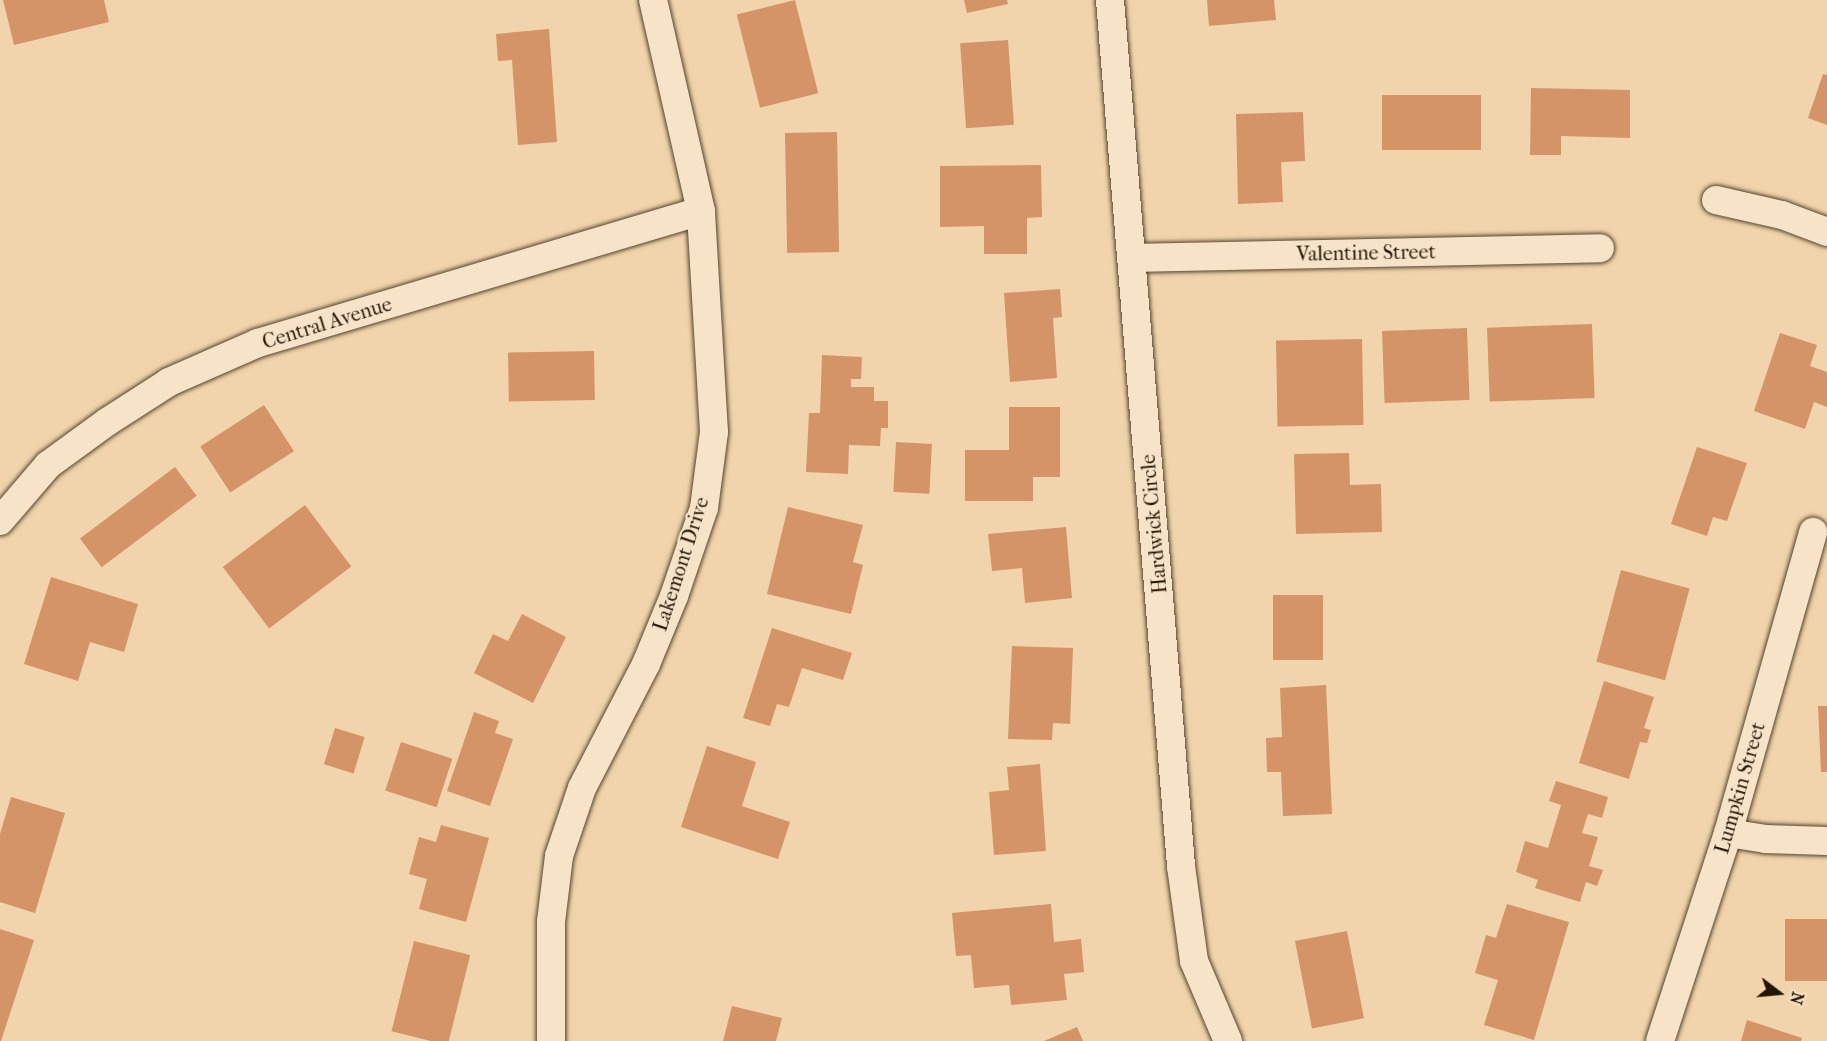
<!DOCTYPE html>
<style>
body{margin:0}
#map{position:relative;width:1827px;height:1041px;overflow:hidden;background:#f1d4ab;font-family:"IM FELL French Canon",serif}
div>[style]{position:absolute}
[style*='--x']{left:calc(var(--x)*1px);top:calc(var(--y)*1px);width:calc(var(--w)*1px);rotate:calc(var(--a)*1deg)}
.building>*{inset:0;background:#d49468;transform-origin:0 0}
.roads{filter:drop-shadow(0 0 2px #55452e) drop-shadow(0 0 2px #55452e)}
.street>*{height:28px;margin:-14px;padding:0 14px;transform-origin:14px;border-radius:14px;background:#f6e3c8}
span{translate:-50% -50%;white-space:nowrap;text-align:center;line-height:1.15;-webkit-text-stroke:4.5px #f6e3c8;paint-order:stroke}
.street-label{font-size:20px;color:#211505}
.north{position:absolute;left:1749px;top:963px;width:60px;height:60px;-webkit-text-stroke:4px #f6e3c8;paint-order:stroke;rotate:106deg;font-size:16px;font-weight:700;line-height:24px;text-align:center;color:#211505}
.north::after{content:'';display:block;margin:auto;width:21px;height:27px;background:#211505;clip-path:polygon(50% 0,100% 100%,50% 72%,0 100%)}
</style>
<div id="map">
<div class="building">
<i style="clip-path:polygon(3px 0,104px 0,109px 22px,14px 45px)"></i>
<i style="left:795px;top:0;width:96px;height:60px;rotate:76deg"></i>
<i style="clip-path:polygon(964px 0,1007px 0,1008px 4px,967px 13px)"></i>
<i style="clip-path:polygon(1207px 0,1274px 0,1276px 20px,1209px 26px)"></i>
<i style="clip-path:polygon(549px 29px,557px 142px,518px 145px,512px 60px,498px 61px,496px 34px)"></i>
<i style="left:1008px;top:40px;width:85px;height:48px;rotate:86deg"></i>
<i style="clip-path:polygon(1823px 74px,1827px 75px,1827px 125px,1808px 118px)"></i>
<i style="clip-path:polygon(1531px 88px,1630px 90px,1630px 138px,1561px 136px,1561px 155px,1530px 155px)"></i>
<i style="left:1481px;top:95px;width:55px;height:99px;rotate:90deg"></i>
<i style="clip-path:polygon(1303px 112px,1305px 161px,1281px 162px,1283px 202px,1238px 204px,1236px 114px)"></i>
<i style="left:837px;top:132px;width:120px;height:52px;rotate:89deg"></i>
<i style="clip-path:polygon(1041px 165px,1042px 217px,1027px 218px,1027px 254px,984px 254px,984px 226px,940px 227px,940px 166px)"></i>
<i style="clip-path:polygon(1060px 289px,1062px 317px,1053px 318px,1057px 378px,1010px 382px,1004px 293px)"></i>
<i style="left:1592px;top:324px;width:74px;height:105px;rotate:88deg"></i>
<i style="left:1467px;top:328px;width:72px;height:85px;rotate:88deg"></i>
<i style="clip-path:polygon(1780px 333px,1817px 345px,1810px 366px,1827px 372px,1827px 407px,1814px 402px,1805px 429px,1754px 411px)"></i>
<i style="left:1362px;top:339px;width:86px;height:86px;rotate:89deg"></i>
<i style="left:594px;top:351px;width:49px;height:86px;rotate:89deg"></i>
<i style="clip-path:polygon(822px 355px,862px 357px,861px 379px,851px 379px,851px 387px,874px 387px,874px 401px,888px 401px,888px 428px,881px 428px,880px 446px,849px 445px,848px 474px,806px 472px,809px 413px,820px 413px)"></i>
<i style="left:264px;top:405px;width:55px;height:76px;rotate:57deg"></i>
<i style="clip-path:polygon(1009px 407px,1060px 407px,1060px 477px,1033px 477px,1033px 501px,965px 501px,965px 450px,1009px 450px)"></i>
<i style="left:896px;top:442px;width:36px;height:50px;rotate:3deg"></i>
<i style="clip-path:polygon(1697px 447px,1747px 463px,1727px 521px,1713px 517px,1707px 536px,1671px 524px)"></i>
<i style="clip-path:polygon(1349px 453px,1350px 485px,1381px 484px,1382px 532px,1296px 534px,1294px 454px)"></i>
<i style="left:175px;top:467px;width:36px;height:119px;rotate:53deg"></i>
<i style="left:305px;top:505px;width:77px;height:103px;rotate:53deg"></i>
<i style="clip-path:polygon(788px 507px,863px 525px,853px 562px,863px 565px,851px 614px,767px 594px)"></i>
<i style="clip-path:polygon(1066px 527px,1072px 598px,1025px 603px,1022px 568px,992px 571px,988px 534px)"></i>
<i style="left:1621px;top:570px;width:71px;height:95px;rotate:15deg"></i>
<i style="clip-path:polygon(51px 577px,138px 604px,124px 652px,90px 642px,78px 681px,24px 664px)"></i>
<i style="left:1323px;top:595px;width:65px;height:50px;rotate:90deg"></i>
<i style="clip-path:polygon(522px 614px,566px 637px,533px 703px,474px 673px,493px 634px,508px 641px)"></i>
<i style="clip-path:polygon(772px 628px,852px 653px,843px 680px,802px 668px,789px 707px,777px 704px,770px 726px,743px 718px)"></i>
<i style="clip-path:polygon(1012px 646px,1073px 648px,1070px 724px,1053px 723px,1052px 740px,1008px 739px)"></i>
<i style="clip-path:polygon(1604px 681px,1654px 697px,1644px 728px,1651px 730px,1647px 743px,1640px 742px,1629px 779px,1579px 763px)"></i>
<i style="clip-path:polygon(1326px 685px,1332px 814px,1283px 816px,1281px 772px,1267px 772px,1266px 738px,1282px 737px,1280px 688px)"></i>
<i style="clip-path:polygon(1818px 706px,1827px 706px,1827px 772px,1821px 772px)"></i>
<i style="clip-path:polygon(474px 712px,499px 721px,495px 733px,513px 739px,490px 806px,447px 791px)"></i>
<i style="left:335px;top:728px;width:31px;height:38px;rotate:17deg"></i>
<i style="left:401px;top:742px;width:54px;height:51px;rotate:18deg"></i>
<i style="clip-path:polygon(707px 746px,756px 762px,742px 806px,790px 822px,778px 859px,681px 827px)"></i>
<i style="clip-path:polygon(1040px 764px,1046px 851px,994px 855px,989px 792px,1009px 790px,1007px 767px)"></i>
<i style="clip-path:polygon(1556px 781px,1608px 797px,1602px 818px,1588px 814px,1582px 833px,1598px 837px,1589px 866px,1603px 870px,1597px 886px,1586px 882px,1580px 902px,1535px 888px,1538px 880px,1516px 872px,1525px 841px,1548px 848px,1561px 805px,1549px 801px)"></i>
<i style="clip-path:polygon(11px 797px,65px 813px,35px 913px,0 902px,0 834px)"></i>
<i style="clip-path:polygon(441px 825px,489px 838px,466px 922px,419px 909px,427px 879px,409px 874px,419px 837px,436px 842px)"></i>
<i style="clip-path:polygon(1051px 904px,1054px 942px,1081px 939px,1084px 972px,1064px 974px,1067px 1000px,1011px 1005px,1009px 985px,974px 988px,971px 955px,956px 956px,952px 913px)"></i>
<i style="clip-path:polygon(1507px 904px,1569px 922px,1534px 1040px,1484px 1025px,1498px 980px,1475px 973px,1486px 935px,1496px 938px)"></i>
<i style="left:1785px;top:919px;width:42px;height:62px"></i>
<i style="clip-path:polygon(0 929px,34px 940px,1px 1041px,0 1041px)"></i>
<i style="left:1347px;top:931px;width:89px;height:53px;rotate:79deg"></i>
<i style="left:414px;top:941px;width:58px;height:93px;rotate:14deg"></i>
<i style="clip-path:polygon(732px 1006px,782px 1018px,776px 1041px,723px 1041px)"></i>
<i style="clip-path:polygon(1747px 1020px,1802px 1038px,1801px 1041px,1741px 1041px)"></i>
<i style="clip-path:polygon(1077px 1027px,1083px 1041px,1044px 1041px)"></i>
</div>
<div class="roads">
<div class="street">
<i style="--x:1110;--y:0;--w:869;--a:85.31"></i>
<i style="--x:1181;--y:866;--w:96;--a:82.2"></i>
<i style="--x:1194;--y:961;--w:87;--a:67"></i>
<i style="--x:1716;--y:200;--w:68;--a:12.8"></i>
<i style="--x:1782;--y:215;--w:48;--a:20.7"></i>
<i style="--x:1132;--y:258;--w:468;--a:-1.2"></i>
<i style="--x:0;--y:521;--w:74;--a:-49.4"></i>
<i style="--x:48;--y:465;--w:73;--a:-36.1"></i>
<i style="--x:107;--y:422;--w:74;--a:-32.8"></i>
<i style="--x:169;--y:382;--w:97;--a:-23.7"></i>
<i style="--x:258;--y:343;--w:462;--a:-16.6"></i>
<i style="--x:1728;--y:833;--w:37;--a:9"></i>
<i style="--x:1765;--y:839;--w:62;--a:1.8"></i>
<i style="--x:551;--y:1041;--w:119;--a:-90"></i>
<i style="--x:551;--y:922;--w:66;--a:-83.1"></i>
<i style="--x:559;--y:856;--w:72;--a:-71.3"></i>
<i style="--x:582;--y:788;--w:140;--a:-62.7"></i>
<i style="--x:646;--y:664;--w:74;--a:-67.6"></i>
<i style="--x:674;--y:596;--w:93;--a:-71.2"></i>
<i style="--x:704;--y:508;--w:77;--a:-82.5"></i>
<i style="--x:714;--y:432;--w:221;--a:-93.4"></i>
<i style="--x:701;--y:211;--w:216;--a:-102.8"></i>
<i style="--x:1660;--y:1041;--w:219;--a:-71.9"></i>
<i style="--x:1728;--y:833;--w:313;--a:-74.2"></i>
</div>
</div>
<div class="street-label">
<span style="left:1366px;top:253px;rotate:-1deg">Valentine Street</span>
<span style="left:327px;top:323px;rotate:-17deg">Central Avenue</span>
<span style="left:1154px;top:524px;rotate:-95deg">Hardwick Circle</span>
<span style="left:681px;top:564px;rotate:-72deg">Lakemont Drive</span>
<span style="left:1740px;top:788px;rotate:-74deg">Lumpkin Street</span>
</div>
<div class="north">N</div>
</div>
